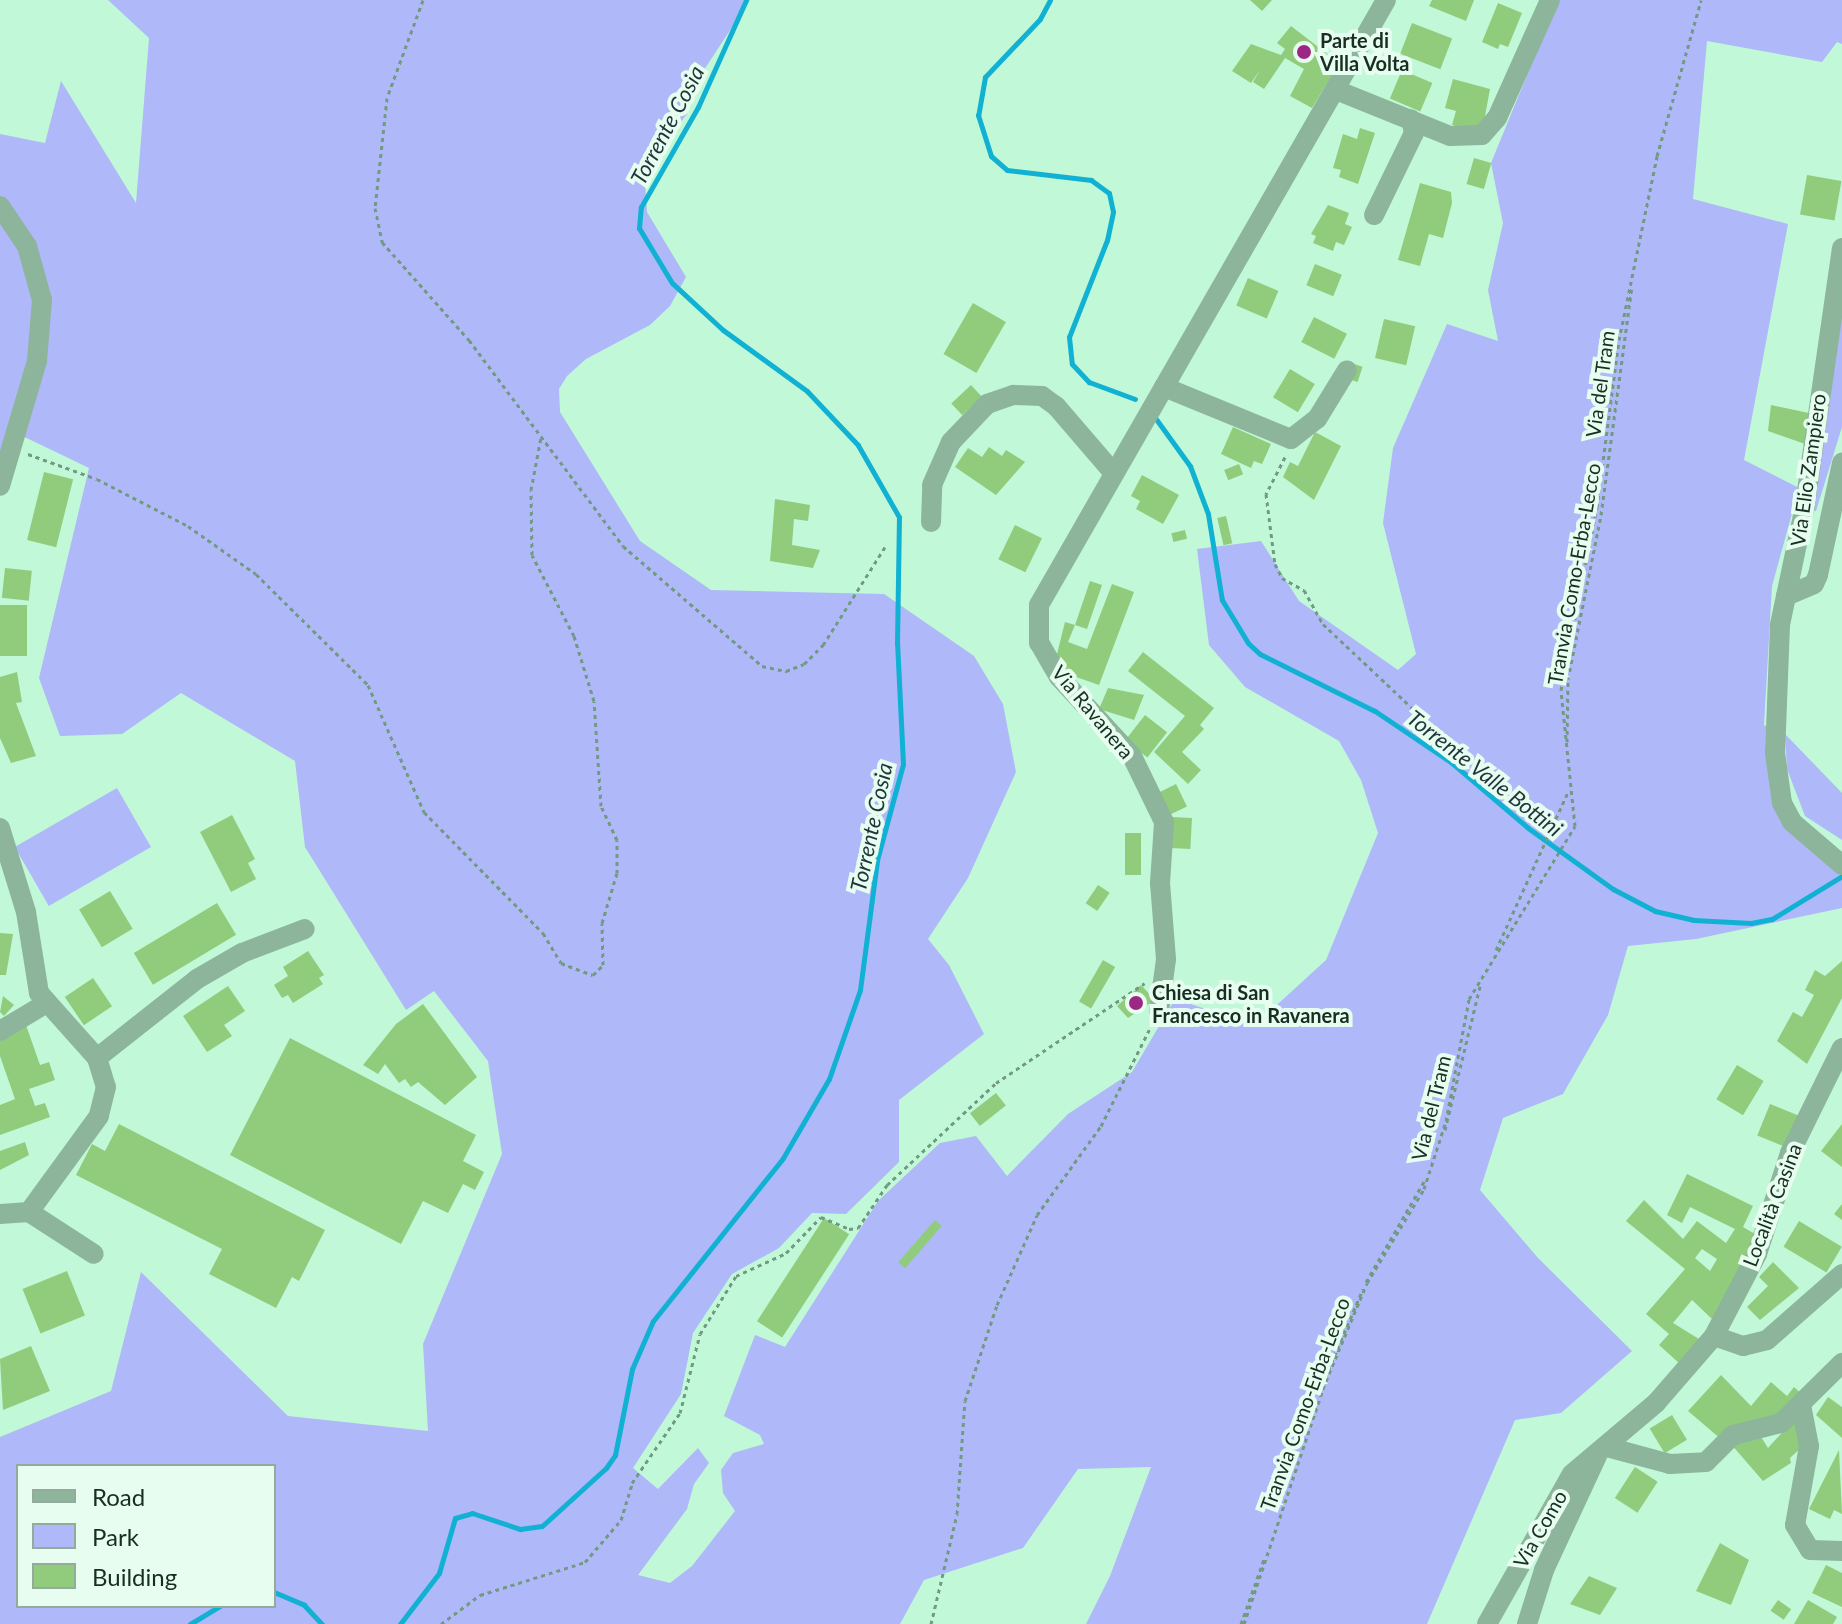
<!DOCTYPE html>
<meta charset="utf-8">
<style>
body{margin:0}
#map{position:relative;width:1842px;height:1624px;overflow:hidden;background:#c1f8d7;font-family:Lato,sans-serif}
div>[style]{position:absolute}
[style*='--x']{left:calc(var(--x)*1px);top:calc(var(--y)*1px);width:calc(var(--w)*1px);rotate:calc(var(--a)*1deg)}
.green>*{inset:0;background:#afb8f8;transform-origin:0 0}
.stream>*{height:5px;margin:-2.5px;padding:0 2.5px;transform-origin:2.5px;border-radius:2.5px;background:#10b1d2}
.building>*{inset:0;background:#91cc7c;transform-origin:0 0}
.path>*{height:3px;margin-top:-1.5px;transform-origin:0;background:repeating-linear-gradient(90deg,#729a82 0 4px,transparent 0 8px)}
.minor>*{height:20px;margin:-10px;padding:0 10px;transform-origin:10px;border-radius:10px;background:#8cb59c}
.dots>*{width:22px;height:22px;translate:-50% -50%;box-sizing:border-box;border:4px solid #e7fdef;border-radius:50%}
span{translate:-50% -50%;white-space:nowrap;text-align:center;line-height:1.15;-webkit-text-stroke:8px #e7fdef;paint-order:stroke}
.poi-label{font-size:20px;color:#182e22;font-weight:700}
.left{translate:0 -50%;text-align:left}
.street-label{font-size:20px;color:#182e22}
.water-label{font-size:22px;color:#1e353b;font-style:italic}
.legend{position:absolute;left:16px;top:1464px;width:260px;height:144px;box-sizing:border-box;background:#e7fdef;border:2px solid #94aa9d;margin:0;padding:10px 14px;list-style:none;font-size:24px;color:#182e22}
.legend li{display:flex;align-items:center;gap:16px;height:40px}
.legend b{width:40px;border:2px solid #94aa9d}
</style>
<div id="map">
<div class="green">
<i style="clip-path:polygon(evenodd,108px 0,750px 0,696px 82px,687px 114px,644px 167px,647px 212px,686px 277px,670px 306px,650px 325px,586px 359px,567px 376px,559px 389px,560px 412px,640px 541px,711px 590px,884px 594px,974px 656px,1003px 704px,1016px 772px,968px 878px,928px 939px,949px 965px,984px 1034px,899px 1100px,899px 1162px,846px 1214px,812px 1213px,779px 1248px,732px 1274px,693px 1333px,681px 1394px,633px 1468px,658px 1489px,698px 1448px,709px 1463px,694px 1484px,687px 1509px,638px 1575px,670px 1583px,692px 1566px,735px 1511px,723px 1493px,721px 1470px,733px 1453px,764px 1444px,760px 1435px,724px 1416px,755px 1335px,785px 1347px,878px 1201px,940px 1143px,976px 1136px,1007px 1176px,1068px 1114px,1132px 1072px,1175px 999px,1255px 1025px,1326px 960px,1378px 833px,1361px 780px,1339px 741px,1245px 687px,1209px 645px,1197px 549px,1261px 541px,1299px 601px,1398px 670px,1416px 654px,1383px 523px,1393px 448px,1447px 324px,1498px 341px,1488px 290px,1503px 223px,1491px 163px,1558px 0,1842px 0,1842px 44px,1837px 42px,1822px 62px,1707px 41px,1693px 199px,1788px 224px,1744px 460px,1799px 488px,1772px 586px,1764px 725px,1775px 731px,1776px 802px,1842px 876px,1842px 908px,1696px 939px,1628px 946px,1608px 1015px,1563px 1094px,1503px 1118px,1480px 1190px,1538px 1258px,1632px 1351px,1561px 1413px,1515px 1420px,1427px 1624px,1086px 1624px,1110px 1576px,1151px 1467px,1078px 1469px,1023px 1548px,924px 1580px,900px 1624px,0 1624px,0 1437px,111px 1391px,141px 1272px,288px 1416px,428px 1431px,423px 1344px,502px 1154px,488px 1061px,434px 991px,406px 1010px,305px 847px,295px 761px,181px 693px,122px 734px,60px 736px,39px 678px,89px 468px,10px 430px,0 456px,0 134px,45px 143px,61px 81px,136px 203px,149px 38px,108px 0,18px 1466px,274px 1466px,274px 1606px,18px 1606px,18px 1466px)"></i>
<i style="clip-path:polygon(1842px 297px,1842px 427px,1816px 511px,1811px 510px)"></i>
<i style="clip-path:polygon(1785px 734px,1842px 793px,1842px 840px,1805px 816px,1787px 769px)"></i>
<i style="left:117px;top:788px;width:68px;height:118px;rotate:60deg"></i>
</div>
<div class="stream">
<i style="--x:1050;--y:0;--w:21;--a:118"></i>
<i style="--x:1040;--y:19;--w:80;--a:133.5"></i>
<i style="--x:985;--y:77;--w:39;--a:100"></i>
<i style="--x:978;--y:115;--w:43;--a:72.4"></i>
<i style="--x:991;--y:156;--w:21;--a:41"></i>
<i style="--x:1007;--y:170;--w:85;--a:6.8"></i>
<i style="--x:1091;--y:180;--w:22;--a:36"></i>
<i style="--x:1109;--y:193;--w:19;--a:78"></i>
<i style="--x:1113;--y:212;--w:29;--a:102"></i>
<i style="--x:1107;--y:240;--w:104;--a:111.4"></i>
<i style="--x:1069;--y:337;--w:27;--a:84"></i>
<i style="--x:1072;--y:364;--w:25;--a:47"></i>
<i style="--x:1089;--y:382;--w:49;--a:20.3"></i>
<i style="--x:1156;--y:419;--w:58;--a:54.1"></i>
<i style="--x:1190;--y:466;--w:51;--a:69.4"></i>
<i style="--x:1208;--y:514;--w:87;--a:80.8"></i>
<i style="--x:1222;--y:600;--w:50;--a:58.8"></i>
<i style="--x:1248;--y:643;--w:16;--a:43"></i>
<i style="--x:1260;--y:654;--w:128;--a:26.4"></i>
<i style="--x:1375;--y:711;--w:93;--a:34"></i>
<i style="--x:1452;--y:763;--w:100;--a:40.5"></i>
<i style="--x:1528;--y:828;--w:105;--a:35.7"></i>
<i style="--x:1613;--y:889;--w:47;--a:27.6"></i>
<i style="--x:1655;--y:911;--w:39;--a:13"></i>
<i style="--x:1693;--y:920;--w:58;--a:3"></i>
<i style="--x:1751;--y:923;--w:21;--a:-11"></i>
<i style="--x:1772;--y:919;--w:82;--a:-31.6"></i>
<i style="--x:274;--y:1592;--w:33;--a:23"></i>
<i style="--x:304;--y:1605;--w:26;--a:47"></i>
<i style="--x:190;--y:1624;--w:35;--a:-31"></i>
<i style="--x:400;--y:1624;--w:64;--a:-52.6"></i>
<i style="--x:439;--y:1573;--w:57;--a:-73.8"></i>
<i style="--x:455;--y:1518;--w:18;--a:-16"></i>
<i style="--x:472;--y:1513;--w:51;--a:18.4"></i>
<i style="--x:520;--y:1529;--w:22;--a:-8"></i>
<i style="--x:542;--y:1526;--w:86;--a:-42.2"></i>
<i style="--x:606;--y:1468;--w:16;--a:-55"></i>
<i style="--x:615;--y:1455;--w:88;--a:-78.8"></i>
<i style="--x:632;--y:1369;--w:52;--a:-66.4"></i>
<i style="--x:653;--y:1321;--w:208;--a:-51.4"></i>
<i style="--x:783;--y:1158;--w:91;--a:-59.8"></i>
<i style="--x:829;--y:1079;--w:94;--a:-70.8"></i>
<i style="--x:860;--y:990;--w:131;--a:-82.5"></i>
<i style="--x:877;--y:860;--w:99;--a:-74.8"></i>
<i style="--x:903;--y:764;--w:121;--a:-92.8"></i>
<i style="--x:897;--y:643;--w:126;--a:-89.1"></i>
<i style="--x:899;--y:517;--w:83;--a:-119.7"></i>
<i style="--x:858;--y:445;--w:74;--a:-133.4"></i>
<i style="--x:807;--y:391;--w:104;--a:-144"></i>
<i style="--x:723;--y:330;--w:69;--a:-137.3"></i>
<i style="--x:672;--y:283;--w:64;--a:-121"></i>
<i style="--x:639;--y:228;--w:21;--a:-85"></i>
<i style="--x:641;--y:207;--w:115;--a:-60.3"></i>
<i style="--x:698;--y:107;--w:117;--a:-65.8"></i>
</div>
<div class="building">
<i style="clip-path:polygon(1250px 0,1272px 0,1262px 11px)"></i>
<i style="clip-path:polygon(1432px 0,1474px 0,1466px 21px,1429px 6px)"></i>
<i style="clip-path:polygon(1498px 3px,1522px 13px,1508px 47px,1500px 44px,1498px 49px,1482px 42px)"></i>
<i style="left:1412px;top:23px;width:43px;height:33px;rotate:21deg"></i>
<i style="clip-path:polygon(1291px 26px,1339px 63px,1312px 108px,1290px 96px,1304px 69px,1285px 58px,1264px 89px,1253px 82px,1260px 70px,1251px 83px,1232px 71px,1251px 44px,1281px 55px,1285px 49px,1277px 43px)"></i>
<i style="left:1402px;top:70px;width:33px;height:31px;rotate:23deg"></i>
<i style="clip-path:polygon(1453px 79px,1490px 89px,1482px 133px,1452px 125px,1456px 111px,1445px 108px)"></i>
<i style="clip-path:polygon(1360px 128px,1375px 133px,1358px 184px,1339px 177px,1341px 170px,1333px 168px,1343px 134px,1357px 139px)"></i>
<i style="left:1474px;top:158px;width:18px;height:27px;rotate:16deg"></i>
<i style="left:1807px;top:175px;width:35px;height:40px;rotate:10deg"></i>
<i style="clip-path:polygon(1420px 183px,1451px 192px,1452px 203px,1443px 238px,1429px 234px,1420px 266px,1398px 260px)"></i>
<i style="clip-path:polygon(1328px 205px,1349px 213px,1345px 224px,1352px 227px,1344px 245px,1336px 242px,1333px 251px,1313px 243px,1316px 236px,1311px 234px)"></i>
<i style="left:1315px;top:264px;width:29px;height:23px;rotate:22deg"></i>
<i style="left:1248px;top:278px;width:33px;height:30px;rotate:23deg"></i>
<i style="left:973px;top:303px;width:38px;height:59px;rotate:30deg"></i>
<i style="left:1314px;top:317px;width:37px;height:28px;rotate:27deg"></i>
<i style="left:1384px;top:319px;width:32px;height:40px;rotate:13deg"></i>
<i style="left:1354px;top:364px;width:9px;height:16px;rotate:18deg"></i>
<i style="left:1290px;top:369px;width:29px;height:33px;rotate:31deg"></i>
<i style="left:971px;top:385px;width:16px;height:27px;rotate:47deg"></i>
<i style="clip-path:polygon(1771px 405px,1809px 413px,1805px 444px,1768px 431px)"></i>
<i style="clip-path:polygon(1233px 427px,1271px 444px,1262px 464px,1254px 461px,1251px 468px,1221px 454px)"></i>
<i style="clip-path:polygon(1315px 432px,1341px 446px,1314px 500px,1283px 477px,1290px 462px,1298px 466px)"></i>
<i style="clip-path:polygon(989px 447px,1002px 456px,1006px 450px,1025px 462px,996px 495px,955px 467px,968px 448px,982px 457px)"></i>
<i style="left:1239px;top:464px;width:11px;height:16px;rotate:68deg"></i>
<i style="left:44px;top:472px;width:30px;height:70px;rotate:14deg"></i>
<i style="clip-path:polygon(1142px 475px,1179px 495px,1163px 524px,1136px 509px,1140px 501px,1131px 496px)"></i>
<i style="clip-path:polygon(775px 499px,810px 505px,808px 521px,794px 519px,792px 545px,820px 550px,813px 568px,770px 561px)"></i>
<i style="left:1226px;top:516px;width:28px;height:9px;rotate:77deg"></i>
<i style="left:1015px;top:525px;width:30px;height:38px;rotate:26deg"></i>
<i style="left:1185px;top:530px;width:9px;height:14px;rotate:77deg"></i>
<i style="left:5px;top:568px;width:27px;height:30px;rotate:6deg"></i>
<i style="clip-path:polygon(1090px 581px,1102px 585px,1087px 629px,1075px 625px,1068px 642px,1087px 649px,1112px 584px,1134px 592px,1099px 685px,1059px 671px,1055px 662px,1065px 622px,1075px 625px)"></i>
<i style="left:27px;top:605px;width:51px;height:27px;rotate:90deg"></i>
<i style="clip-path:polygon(1143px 652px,1214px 708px,1200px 725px,1204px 729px,1182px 752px,1201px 770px,1188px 784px,1154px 752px,1185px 716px,1128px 671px)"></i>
<i style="clip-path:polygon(17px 672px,22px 702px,16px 703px,36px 756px,11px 763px,0 738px,0 677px)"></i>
<i style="clip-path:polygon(1108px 688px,1144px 695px,1134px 720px,1099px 709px)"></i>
<i style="left:1145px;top:715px;width:28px;height:32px;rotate:38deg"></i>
<i style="left:1176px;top:784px;width:25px;height:18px;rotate:64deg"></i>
<i style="clip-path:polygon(232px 815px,255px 859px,248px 863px,256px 879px,231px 892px,200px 832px)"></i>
<i style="left:1172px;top:817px;width:20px;height:31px;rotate:3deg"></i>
<i style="left:1125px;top:833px;width:16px;height:42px"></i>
<i style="left:1098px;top:885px;width:14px;height:22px;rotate:34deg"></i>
<i style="left:110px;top:891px;width:44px;height:36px;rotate:59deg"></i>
<i style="left:217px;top:903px;width:37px;height:97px;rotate:59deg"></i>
<i style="clip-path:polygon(0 933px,13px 934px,6px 975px,0 975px)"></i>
<i style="clip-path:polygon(308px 951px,324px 975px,319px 978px,323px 984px,293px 1003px,288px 995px,282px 998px,274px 985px,288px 976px,283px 967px)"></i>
<i style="left:1103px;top:960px;width:14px;height:48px;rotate:30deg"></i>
<i style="clip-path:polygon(1842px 961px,1842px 998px,1807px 1064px,1777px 1041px,1793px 1012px,1802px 1017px,1814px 995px,1805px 990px,1815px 970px,1825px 976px)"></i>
<i style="left:93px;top:978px;width:34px;height:34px;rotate:56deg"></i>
<i style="clip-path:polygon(1141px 985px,1155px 1000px,1128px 1018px,1117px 1006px)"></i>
<i style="clip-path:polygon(228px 986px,245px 1011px,224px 1025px,232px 1036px,207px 1052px,183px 1016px)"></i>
<i style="clip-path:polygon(3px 996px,14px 1005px,4px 1016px,0 1012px)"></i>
<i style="clip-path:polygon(423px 1004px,477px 1077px,445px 1105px,418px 1082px,411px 1087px,405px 1079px,399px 1083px,385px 1064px,378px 1074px,363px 1065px,396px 1024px)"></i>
<i style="clip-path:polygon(26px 1025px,40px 1065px,49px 1062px,55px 1080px,29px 1089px,35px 1106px,45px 1103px,50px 1117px,0 1135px,0 1105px,15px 1099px,0 1056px,0 1035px)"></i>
<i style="clip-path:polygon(290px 1038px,476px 1135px,463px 1161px,484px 1172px,475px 1190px,463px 1184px,448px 1213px,423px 1201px,401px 1244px,230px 1155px)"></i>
<i style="left:1737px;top:1065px;width:31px;height:40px;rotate:31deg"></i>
<i style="left:996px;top:1093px;width:16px;height:33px;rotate:52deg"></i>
<i style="left:1770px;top:1104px;width:32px;height:34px;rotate:22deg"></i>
<i style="clip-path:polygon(119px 1124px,325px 1230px,299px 1281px,292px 1277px,276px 1308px,209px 1274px,222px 1249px,76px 1175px,92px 1144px,105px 1151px)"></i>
<i style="clip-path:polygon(1842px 1124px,1842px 1167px,1821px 1151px)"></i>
<i style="clip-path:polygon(25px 1142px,29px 1155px,0 1170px,0 1151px)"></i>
<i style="clip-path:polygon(evenodd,1687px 1174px,1753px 1206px,1743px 1227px,1760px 1237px,1712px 1319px,1692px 1300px,1673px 1323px,1699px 1339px,1679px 1363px,1659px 1345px,1669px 1334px,1646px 1314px,1685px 1269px,1626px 1221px,1644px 1200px,1683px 1239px,1697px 1221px,1726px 1243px,1735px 1229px,1690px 1207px,1682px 1223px,1667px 1215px,1687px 1174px,1702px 1249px,1717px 1259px,1710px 1271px,1695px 1258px,1702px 1249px)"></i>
<i style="clip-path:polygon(1842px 1204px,1842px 1220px,1834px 1214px)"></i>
<i style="left:824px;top:1218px;width:30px;height:123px;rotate:33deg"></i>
<i style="left:935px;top:1220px;width:9px;height:56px;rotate:41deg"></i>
<i style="left:1799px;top:1221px;width:50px;height:30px;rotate:31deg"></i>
<i style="clip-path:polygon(1773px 1262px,1799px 1288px,1760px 1320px,1747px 1307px,1768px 1286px,1759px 1277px)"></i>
<i style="left:67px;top:1271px;width:48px;height:48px;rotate:68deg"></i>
<i style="clip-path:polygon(31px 1346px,50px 1391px,3px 1410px,0 1359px)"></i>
<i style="clip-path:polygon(1721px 1375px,1751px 1406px,1771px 1382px,1787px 1396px,1794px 1387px,1803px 1395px,1782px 1419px,1722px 1440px,1688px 1411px)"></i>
<i style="clip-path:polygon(1828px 1397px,1842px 1407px,1842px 1438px,1816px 1415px)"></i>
<i style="left:1672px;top:1415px;width:29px;height:26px;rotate:59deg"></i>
<i style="clip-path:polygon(1795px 1418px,1802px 1447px,1790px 1458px,1791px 1463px,1763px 1481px,1730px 1443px,1758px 1432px,1768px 1448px)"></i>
<i style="clip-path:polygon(1839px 1450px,1842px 1514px,1834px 1510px,1830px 1519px,1809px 1509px)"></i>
<i style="left:1635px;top:1467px;width:27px;height:37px;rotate:33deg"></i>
<i style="clip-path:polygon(1720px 1543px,1749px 1560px,1731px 1605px,1696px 1591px)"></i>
<i style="clip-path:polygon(1826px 1565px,1842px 1573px,1842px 1607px,1812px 1593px)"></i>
<i style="clip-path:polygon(1589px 1576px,1617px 1588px,1600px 1615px,1570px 1604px)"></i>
<i style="left:1778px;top:1600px;width:16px;height:13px;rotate:35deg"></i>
<i style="clip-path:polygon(1808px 1600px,1837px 1617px,1833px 1624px,1794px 1624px)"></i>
</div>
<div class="path">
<i style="--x:423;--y:0;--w:104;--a:110.2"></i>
<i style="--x:387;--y:98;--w:111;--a:96.2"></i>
<i style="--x:375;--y:208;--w:35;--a:78"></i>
<i style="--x:382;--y:242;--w:131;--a:48.4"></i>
<i style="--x:469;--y:340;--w:257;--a:53.2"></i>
<i style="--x:623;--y:546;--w:184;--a:40.8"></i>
<i style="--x:762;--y:666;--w:25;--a:12"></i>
<i style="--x:786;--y:671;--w:19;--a:-21"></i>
<i style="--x:804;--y:664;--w:27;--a:-45"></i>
<i style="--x:823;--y:645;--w:116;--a:-57.7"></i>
<i style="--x:28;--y:454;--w:73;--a:19.9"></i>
<i style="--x:97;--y:479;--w:102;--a:27.3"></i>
<i style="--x:188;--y:526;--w:83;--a:35.2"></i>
<i style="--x:256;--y:574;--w:158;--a:44.7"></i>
<i style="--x:368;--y:685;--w:139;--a:66.2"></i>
<i style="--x:424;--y:812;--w:170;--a:45.5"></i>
<i style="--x:543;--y:933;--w:35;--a:59"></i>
<i style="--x:561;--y:963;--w:34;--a:21"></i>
<i style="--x:593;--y:975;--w:14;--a:-45"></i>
<i style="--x:603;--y:965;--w:42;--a:-91.4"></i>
<i style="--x:602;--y:923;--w:52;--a:-73.3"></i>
<i style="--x:617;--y:873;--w:33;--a:-90"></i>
<i style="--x:617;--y:840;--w:38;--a:-115"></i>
<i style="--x:601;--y:806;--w:105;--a:-93.8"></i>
<i style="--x:594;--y:701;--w:68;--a:-107.1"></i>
<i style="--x:574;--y:636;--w:91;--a:-117.4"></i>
<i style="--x:532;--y:555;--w:65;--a:-90.9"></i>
<i style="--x:531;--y:490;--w:54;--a:-79.3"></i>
<i style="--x:1285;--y:457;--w:42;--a:117.2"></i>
<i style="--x:1266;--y:494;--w:71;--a:82.7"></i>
<i style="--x:1275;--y:564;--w:16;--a:63"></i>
<i style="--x:1282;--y:578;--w:25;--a:29"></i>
<i style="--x:1304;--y:590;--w:39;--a:61"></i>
<i style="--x:1323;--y:624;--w:122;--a:43.3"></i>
<i style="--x:1412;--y:708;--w:19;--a:90"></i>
<i style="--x:1412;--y:727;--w:20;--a:37"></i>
<i style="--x:1567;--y:742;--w:63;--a:-89.1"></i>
<i style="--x:1568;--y:679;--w:167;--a:-78.6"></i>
<i style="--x:1601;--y:515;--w:230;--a:-82.3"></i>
<i style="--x:1496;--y:950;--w:176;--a:-65.5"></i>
<i style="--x:1445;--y:1130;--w:152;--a:-76.3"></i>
<i style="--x:1366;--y:1282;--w:120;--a:-60"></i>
<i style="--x:1325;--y:1378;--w:97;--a:-66.9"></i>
<i style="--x:441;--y:1624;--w:49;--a:-36.6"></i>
<i style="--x:480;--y:1595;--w:110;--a:-17.4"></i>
<i style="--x:585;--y:1562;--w:55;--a:-49.4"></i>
<i style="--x:621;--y:1520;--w:39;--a:-73"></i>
<i style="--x:632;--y:1483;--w:85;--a:-55.6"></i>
<i style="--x:680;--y:1413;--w:81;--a:-75.8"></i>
<i style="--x:700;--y:1334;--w:68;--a:-58.2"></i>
<i style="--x:736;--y:1276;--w:55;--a:-24.7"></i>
<i style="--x:786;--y:1253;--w:50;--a:-45.8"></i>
<i style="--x:821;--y:1217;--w:30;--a:23"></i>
<i style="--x:849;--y:1229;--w:9;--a:-6"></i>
<i style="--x:858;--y:1228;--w:52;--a:-56"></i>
<i style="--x:887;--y:1185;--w:149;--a:-43.1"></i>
<i style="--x:996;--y:1083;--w:179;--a:-33.9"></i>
<i style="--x:931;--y:1624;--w:113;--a:-76.7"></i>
<i style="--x:957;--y:1514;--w:113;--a:-86"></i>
<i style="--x:965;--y:1401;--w:101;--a:-71.6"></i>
<i style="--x:997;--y:1305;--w:98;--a:-66"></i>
<i style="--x:1037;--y:1215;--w:110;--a:-54.3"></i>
<i style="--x:1101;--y:1126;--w:112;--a:-63.4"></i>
<i style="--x:1241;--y:1624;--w:69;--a:-70.5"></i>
<i style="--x:1244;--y:1624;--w:256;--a:-71.4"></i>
<i style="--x:1326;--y:1381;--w:106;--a:-67.3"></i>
<i style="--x:1367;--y:1283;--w:110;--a:-58.8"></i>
<i style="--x:1424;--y:1189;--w:71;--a:-72.1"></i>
<i style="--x:1446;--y:1121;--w:124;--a:-79.3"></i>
<i style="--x:1469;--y:999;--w:203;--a:-58.5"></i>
<i style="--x:1575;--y:826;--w:137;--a:-95.9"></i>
<i style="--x:1561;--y:690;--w:187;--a:-78.9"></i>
<i style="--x:1597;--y:507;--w:168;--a:-82.5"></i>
<i style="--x:1619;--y:340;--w:188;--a:-78.3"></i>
<i style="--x:1657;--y:156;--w:162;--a:-74.2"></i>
</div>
<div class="minor">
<i style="--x:1336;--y:90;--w:123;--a:22"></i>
<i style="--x:1450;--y:136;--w:32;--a:-2"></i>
<i style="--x:1482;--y:135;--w:23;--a:-49"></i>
<i style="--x:1497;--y:118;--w:129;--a:-65.8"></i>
<i style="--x:0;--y:206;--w:48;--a:56"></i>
<i style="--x:27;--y:246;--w:56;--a:74.5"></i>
<i style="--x:42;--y:300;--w:61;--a:94.7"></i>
<i style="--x:37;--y:361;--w:130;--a:106.5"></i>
<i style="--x:1374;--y:215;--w:91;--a:-64"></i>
<i style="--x:1414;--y:133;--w:14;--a:-102"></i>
<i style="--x:1842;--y:248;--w:261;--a:98.2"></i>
<i style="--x:1805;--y:506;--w:122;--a:101.9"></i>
<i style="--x:1780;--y:625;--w:128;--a:92.2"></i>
<i style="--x:1775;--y:753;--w:50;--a:82"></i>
<i style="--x:1782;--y:803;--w:21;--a:62"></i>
<i style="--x:1792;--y:822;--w:66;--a:40.7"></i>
<i style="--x:1164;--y:387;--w:137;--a:22.3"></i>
<i style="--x:1291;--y:439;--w:33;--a:-38"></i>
<i style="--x:1317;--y:419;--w:57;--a:-58.5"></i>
<i style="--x:931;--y:522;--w:37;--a:-88"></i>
<i style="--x:932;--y:485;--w:47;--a:-66.2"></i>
<i style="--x:951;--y:442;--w:52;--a:-46.5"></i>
<i style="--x:987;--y:404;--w:28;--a:-19"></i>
<i style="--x:1013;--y:395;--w:29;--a:2"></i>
<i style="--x:1042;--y:396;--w:17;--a:36"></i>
<i style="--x:1056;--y:406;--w:86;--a:49.3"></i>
<i style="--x:1786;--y:596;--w:30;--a:-23"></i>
<i style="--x:1814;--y:584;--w:10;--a:-66"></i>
<i style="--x:1818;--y:575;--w:115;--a:-77.9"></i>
<i style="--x:0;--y:828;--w:88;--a:72.8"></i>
<i style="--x:26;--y:912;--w:82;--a:80.9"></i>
<i style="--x:39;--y:993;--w:87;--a:48.3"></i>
<i style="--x:97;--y:1058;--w:30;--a:73"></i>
<i style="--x:106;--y:1087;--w:30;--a:104"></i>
<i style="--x:99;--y:1116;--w:119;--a:126.1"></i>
<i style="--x:29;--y:1212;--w:77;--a:32.9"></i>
<i style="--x:1159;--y:1011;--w:52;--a:-82.3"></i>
<i style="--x:1166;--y:959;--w:76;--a:-94.5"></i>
<i style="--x:1160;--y:883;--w:61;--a:-86.2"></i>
<i style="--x:1164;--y:822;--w:73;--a:-115.9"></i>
<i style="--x:1132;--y:756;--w:108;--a:-132.7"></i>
<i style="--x:1059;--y:677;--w:39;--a:-120"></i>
<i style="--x:1039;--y:643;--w:38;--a:-90"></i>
<i style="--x:1039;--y:605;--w:697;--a:-60.16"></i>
<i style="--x:0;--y:1031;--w:52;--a:-31"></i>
<i style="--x:97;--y:1058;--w:127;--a:-38.3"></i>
<i style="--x:197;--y:979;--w:52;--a:-30"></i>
<i style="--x:242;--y:953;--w:67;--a:-20.9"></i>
<i style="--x:0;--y:1214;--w:29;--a:-4"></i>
<i style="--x:1714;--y:1336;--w:31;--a:19"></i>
<i style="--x:1743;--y:1346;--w:25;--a:-14"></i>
<i style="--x:1767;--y:1340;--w:100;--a:-41.3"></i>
<i style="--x:1801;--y:1405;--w:42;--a:79"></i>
<i style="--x:1809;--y:1446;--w:80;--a:100"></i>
<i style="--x:1795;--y:1525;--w:29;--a:59"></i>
<i style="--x:1810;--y:1550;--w:32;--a:2"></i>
<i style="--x:1607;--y:1447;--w:65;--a:15.1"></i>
<i style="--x:1670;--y:1464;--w:36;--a:-3"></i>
<i style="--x:1706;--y:1462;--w:38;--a:-45"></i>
<i style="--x:1733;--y:1435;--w:49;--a:-14"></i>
<i style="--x:1781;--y:1423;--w:86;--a:-44.5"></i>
<i style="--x:1487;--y:1624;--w:172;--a:-60.5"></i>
<i style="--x:1572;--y:1474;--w:110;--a:-40.2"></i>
<i style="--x:1656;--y:1403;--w:89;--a:-49.1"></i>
<i style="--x:1714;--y:1336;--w:93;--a:-62.3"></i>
<i style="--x:1757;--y:1254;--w:106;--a:-71.9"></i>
<i style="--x:1790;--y:1153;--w:117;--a:-63.7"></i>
<i style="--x:1527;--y:1624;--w:57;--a:-72.5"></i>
<i style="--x:1544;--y:1570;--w:126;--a:-65.1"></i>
</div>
<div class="dots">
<i style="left:1304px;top:52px;background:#9c2884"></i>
<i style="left:1136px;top:1003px;background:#9c2884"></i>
</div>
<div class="poi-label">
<span class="left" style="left:1320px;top:52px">Parte di<br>Villa Volta</span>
<span class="left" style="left:1152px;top:1004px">Chiesa di San<br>Francesco in Ravanera</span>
</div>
<div class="street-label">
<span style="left:1600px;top:384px;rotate:-82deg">Via del Tram</span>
<span style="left:1808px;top:470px;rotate:-82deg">Via Elio Zampiero</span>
<span style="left:1574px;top:574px;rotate:-80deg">Tranvia Como-Erba-Lecco</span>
<span style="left:1093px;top:712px;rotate:50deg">Via Ravanera</span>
<span style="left:1431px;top:1108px;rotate:-76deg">Via del Tram</span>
<span style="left:1772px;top:1205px;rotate:-69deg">Località Casina</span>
<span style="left:1305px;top:1404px;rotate:-70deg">Tranvia Como-Erba-Lecco</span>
<span style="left:1540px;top:1529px;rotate:-60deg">Via Como</span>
</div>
<div class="water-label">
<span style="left:667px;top:125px;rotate:-62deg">Torrente Cosia</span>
<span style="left:1485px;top:773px;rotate:38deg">Torrente Valle Bottini</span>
<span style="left:871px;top:827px;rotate:-78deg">Torrente Cosia</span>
</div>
<ul class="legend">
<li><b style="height:10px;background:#8cb59c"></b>Road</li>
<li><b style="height:22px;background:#afb8f8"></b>Park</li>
<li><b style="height:22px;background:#91cc7c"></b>Building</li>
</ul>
</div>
